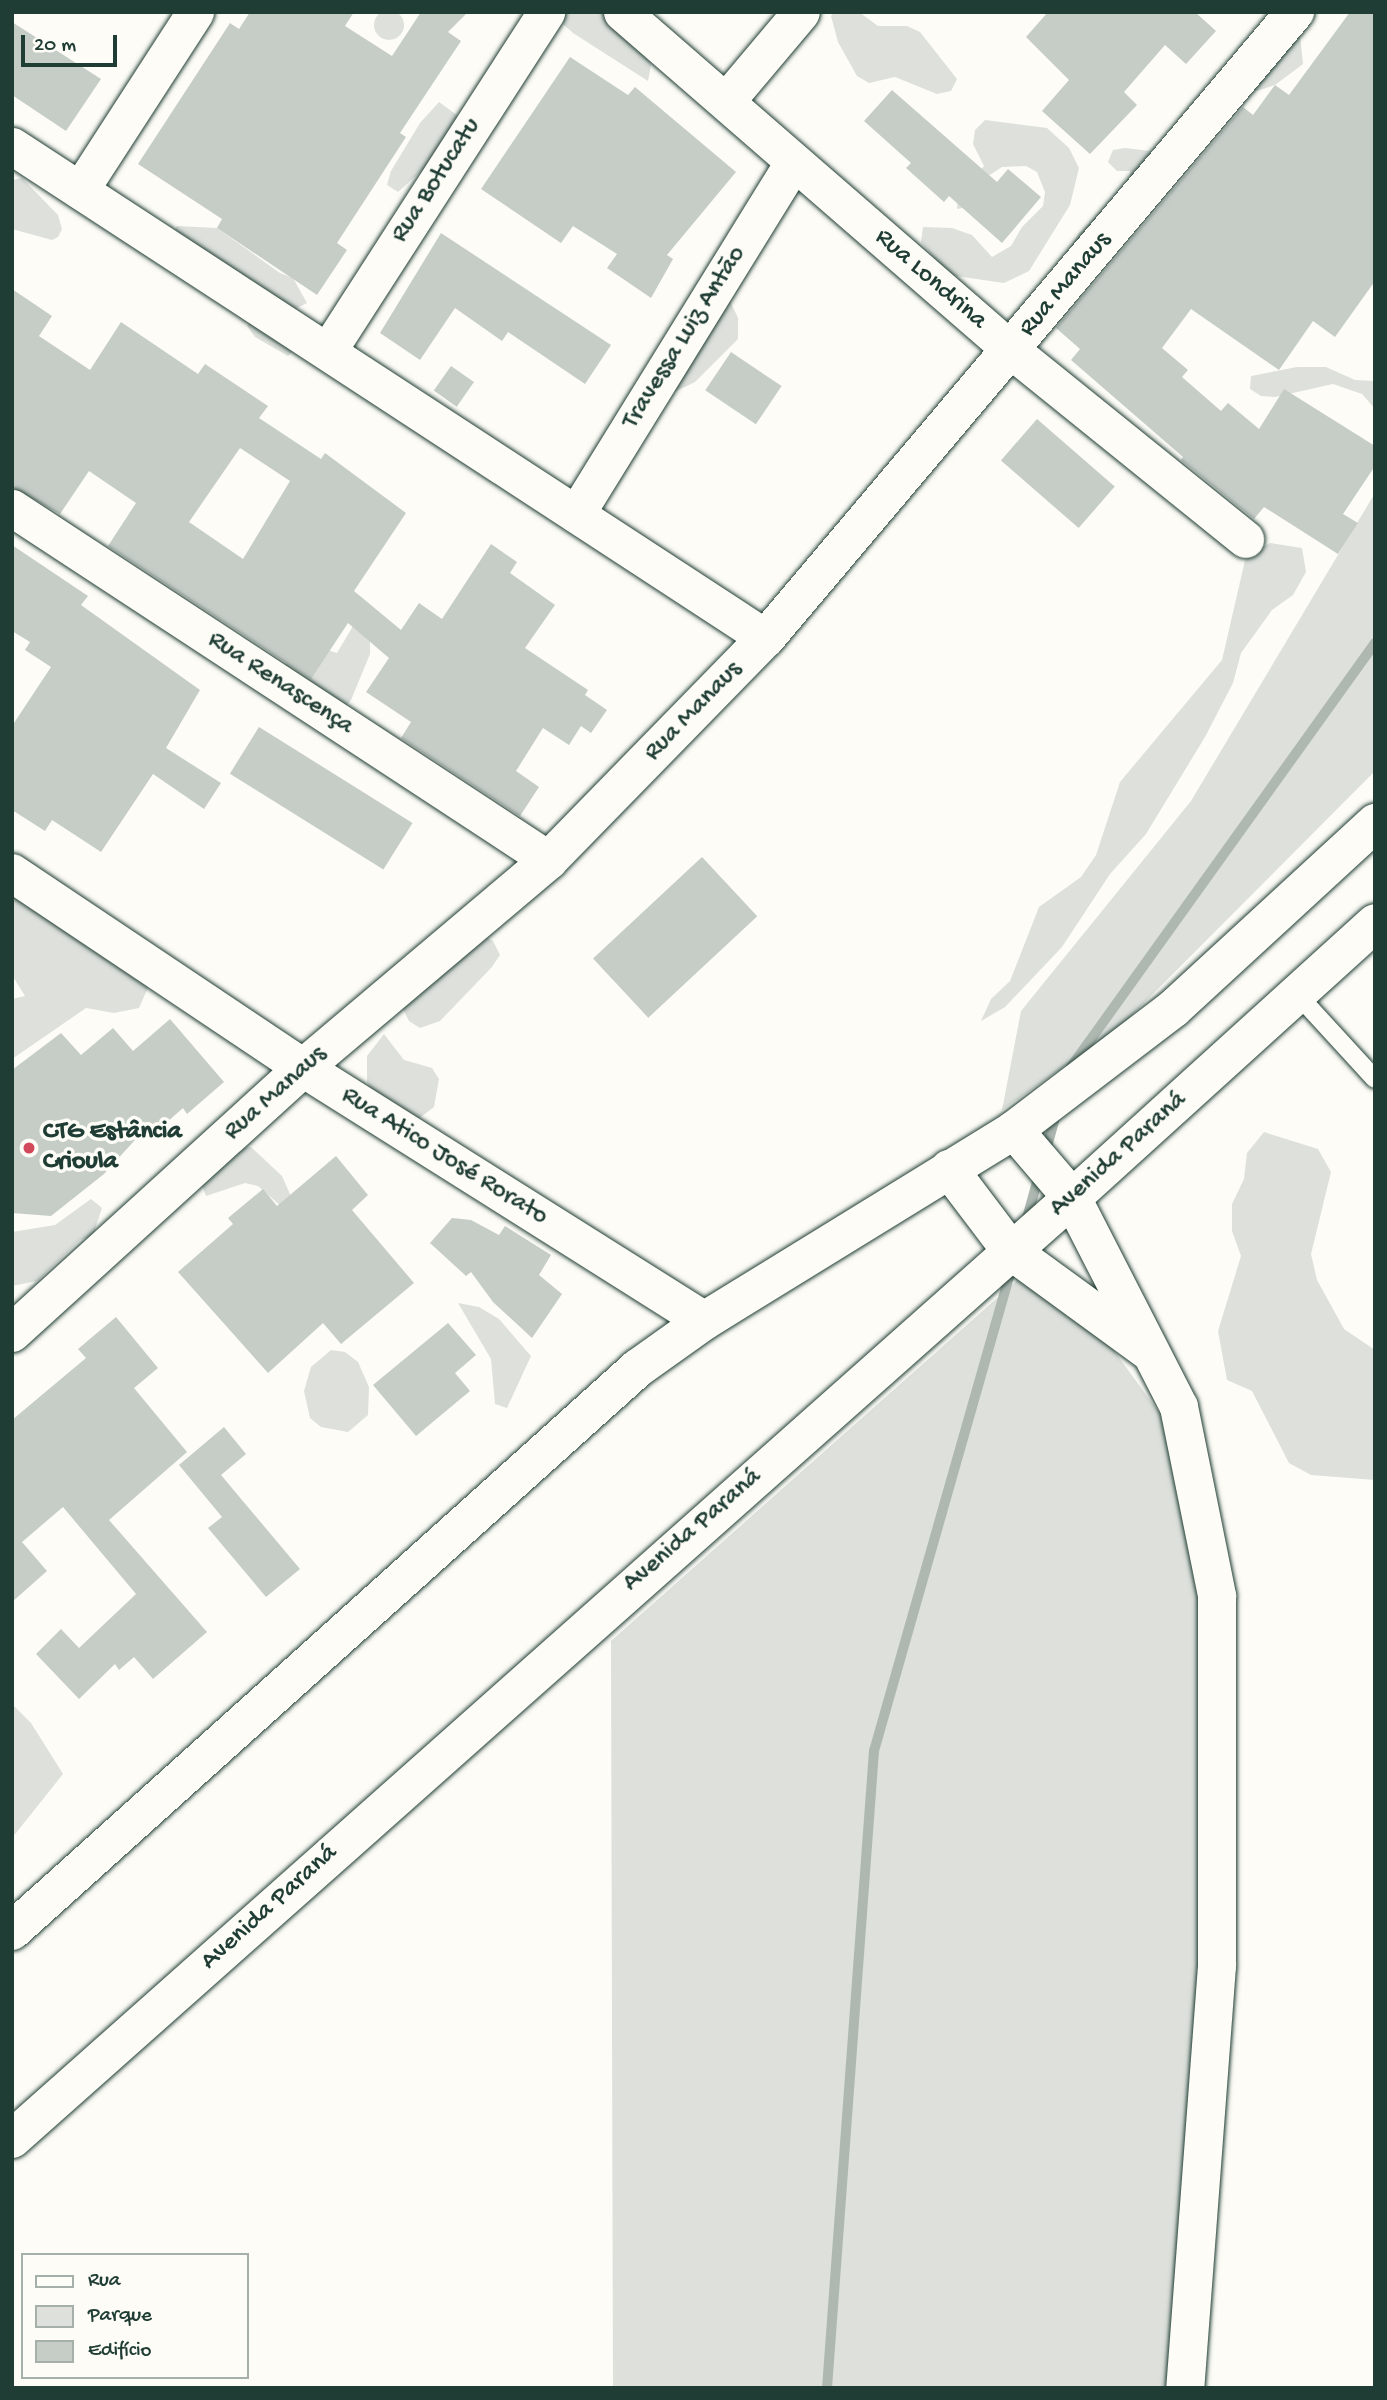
<!DOCTYPE html>
<meta charset="utf-8">
<style>
body{margin:0}
#map{position:relative;width:1387px;height:2400px;overflow:hidden;background:#fdfcf7;font-family:"Gochi Hand",sans-serif}
div>[style]{position:absolute}
[style*='--x']{left:calc(var(--x)*1px);top:calc(var(--y)*1px);width:calc(var(--w)*1px);rotate:calc(var(--a)*1deg)}
.green>*{inset:0;background:#dde0db}
.round{border-radius:50%}
.stream>*{height:10px;margin:-5px;padding:0 5px;transform-origin:5px;border-radius:5px;background:#aeb8b1}
.building>*{inset:0;background:#c6cdc7;transform-origin:0 0}
.roads{filter:drop-shadow(0 0 2px #1f3d34) drop-shadow(0 0 2px #1f3d34)}
.lane>*{height:18px;margin:-9px;padding:0 9px;transform-origin:9px;border-radius:9px;background:#fdfcf7}
.street>*{height:37px;margin:-18.5px;padding:0 18.5px;transform-origin:18.5px;border-radius:18.5px;background:#fdfcf7}
.secondary>*{height:38px;margin:-19px;padding:0 19px;transform-origin:19px;border-radius:19px;background:#fdfcf7}
.dots>*{width:19px;height:19px;translate:-50% -50%;box-sizing:border-box;border:4px solid #fdfcf7;border-radius:50%}
span{translate:-50% -50%;white-space:nowrap;text-align:center;line-height:1.15;-webkit-text-stroke:7px #fdfcf7;paint-order:stroke}
.street-label{font-size:26px;color:#1f3d34}
.poi-label{font-size:26px;color:#1f3d34;font-weight:700}
.left{translate:0 -50%;text-align:left}
.frame{position:absolute;inset:0;border:14px solid #1f3d34;pointer-events:none}
.legend{position:absolute;left:21px;top:2253px;width:228px;height:126px;box-sizing:border-box;background:#fdfcf7;border:2px solid #a4b0a9;margin:0;padding:9px 12px;list-style:none;font-size:21px;color:#1f3d34}
.legend li{display:flex;align-items:center;gap:14px;height:35px}
.legend b{width:35px;border:2px solid #a4b0a9}
.scale{position:absolute;left:21px;top:35px;width:96px;height:32px;box-sizing:border-box;border:4px solid #1f3d34;border-top:0;padding-left:9px;font-size:21px;line-height:24px;white-space:nowrap;color:#1f3d34;-webkit-text-stroke:5px #fdfcf7;paint-order:stroke}
</style>
<div id="map">
<div class="green">
<i class="round" style="left:374px;top:10px;width:30px;height:30px"></i>
<i style="clip-path:polygon(561px 12px,608px 12px,644px 52px,651px 65px,648px 81px,573px 33px,563px 24px)"></i>
<i style="clip-path:polygon(834px 12px,859px 12px,878px 26px,907px 26px,920px 32px,957px 79px,951px 91px,937px 94px,895px 77px,869px 83px,857px 76px,838px 42px,831px 16px)"></i>
<i style="clip-path:polygon(1300px 35px,1303px 64px,1275px 85px,1247px 94px)"></i>
<i style="clip-path:polygon(439px 102px,458px 116px,429px 164px,398px 192px,387px 185px,391px 171px,420px 123px)"></i>
<i style="clip-path:polygon(985px 120px,1047px 128px,1069px 148px,1079px 168px,1070px 205px,1029px 271px,1004px 283px,949px 275px,921px 242px,923px 227px,952px 228px,972px 235px,992px 257px,1011px 246px,1022px 227px,1043px 206px,1045px 192px,1037px 172px,1026px 166px,1002px 167px,985px 178px,968px 207px,957px 209px,958px 196px,984px 166px,973px 144px,975px 130px)"></i>
<i style="clip-path:polygon(1125px 148px,1167px 153px,1074px 263px,1072px 245px,1079px 233px,1130px 183px,1130px 171px,1117px 171px,1108px 162px,1113px 150px)"></i>
<i style="clip-path:polygon(22px 178px,58px 215px,62px 229px,58px 237px,52px 240px,12px 229px,12px 180px)"></i>
<i style="clip-path:polygon(177px 226px,217px 228px,280px 273px,293px 278px,307px 303px,295px 309px,297px 347px,288px 356px,255px 337px,247px 326px,254px 316px,171px 237px)"></i>
<i style="clip-path:polygon(729px 299px,738px 318px,738px 339px,695px 382px,668px 395px)"></i>
<i style="clip-path:polygon(1297px 367px,1326px 367px,1355px 380px,1375px 381px,1375px 409px,1362px 394px,1333px 384px,1275px 397px,1261px 396px,1250px 389px,1251px 376px)"></i>
<i style="clip-path:polygon(1375px 493px,1375px 771px,1120px 1027px,1002px 1110px,1021px 1011px,1191px 801px)"></i>
<i style="clip-path:polygon(1270px 543px,1302px 548px,1306px 572px,1293px 595px,1272px 610px,1241px 653px,1233px 683px,1205px 737px,1146px 834px,1110px 874px,1062px 947px,1005px 1007px,981px 1021px,991px 999px,1010px 981px,1039px 907px,1081px 877px,1096px 855px,1120px 782px,1222px 660px,1246px 556px)"></i>
<i style="clip-path:polygon(353px 626px,370px 640px,370px 654px,351px 700px,342px 711px,281px 674px,287px 661px,324px 649px,337px 653px)"></i>
<i style="clip-path:polygon(12px 882px,150px 983px,139px 1008px,114px 1013px,86px 1008px,12px 1059px,12px 999px,25px 996px,12px 975px)"></i>
<i style="clip-path:polygon(481px 934px,493px 941px,500px 955px,492px 967px,440px 1021px,420px 1028px,409px 1021px,403px 1009px,408px 996px)"></i>
<i style="clip-path:polygon(384px 1034px,404px 1060px,432px 1068px,439px 1079px,434px 1107px,413px 1123px,380px 1105px,367px 1082px,367px 1056px)"></i>
<i style="clip-path:polygon(1264px 1132px,1318px 1149px,1331px 1172px,1311px 1254px,1317px 1280px,1344px 1329px,1375px 1350px,1375px 1480px,1311px 1475px,1289px 1463px,1252px 1391px,1227px 1380px,1218px 1331px,1241px 1256px,1232px 1231px,1232px 1204px,1244px 1179px,1247px 1153px)"></i>
<i style="clip-path:polygon(251px 1147px,282px 1176px,293px 1201px,283px 1208px,258px 1186px,245px 1183px,206px 1196px,201px 1183px,238px 1148px)"></i>
<i style="clip-path:polygon(91px 1199px,102px 1208px,93px 1235px,80px 1240px,37px 1281px,12px 1286px,12px 1232px,55px 1225px)"></i>
<i style="clip-path:polygon(1023px 1275px,1112px 1348px,1166px 1422px,1202px 1616px,1206px 1984px,1183px 2388px,613px 2388px,611px 1641px)"></i>
<i style="clip-path:polygon(458px 1303px,479px 1307px,499px 1319px,531px 1356px,507px 1408px,495px 1404px,491px 1359px)"></i>
<i style="clip-path:polygon(331px 1350px,345px 1352px,358px 1362px,369px 1387px,368px 1415px,348px 1432px,321px 1427px,310px 1418px,304px 1391px,311px 1367px)"></i>
<i style="clip-path:polygon(12px 1704px,31px 1723px,63px 1774px,12px 1838px)"></i>
</div>
<div class="stream">
<i style="--x:1071;--y:1067;--w:522;--a:-54.36"></i>
<i style="--x:1045;--y:1154;--w:41;--a:-74.6"></i>
<i style="--x:1027;--y:1218;--w:45;--a:-74.4"></i>
<i style="--x:827;--y:2388;--w:639;--a:-85.78"></i>
<i style="--x:874;--y:1751;--w:500;--a:-74.1"></i>
</div>
<div class="building">
<i style="clip-path:polygon(250px 12px,354px 12px,345px 26px,392px 56px,421px 12px,468px 12px,448px 32px,461px 41px,400px 133px,406px 137px,337px 243px,347px 250px,317px 295px,217px 228px,222px 219px,138px 164px,230px 23px,239px 29px)"></i>
<i style="clip-path:polygon(1048px 12px,1195px 12px,1216px 31px,1186px 64px,1165px 45px,1124px 92px,1137px 105px,1090px 154px,1042px 111px,1069px 80px,1026px 37px)"></i>
<i style="clip-path:polygon(1350px 12px,1375px 12px,1375px 281px,1335px 337px,1313px 321px,1279px 370px,1191px 309px,1162px 348px,1188px 370px,1182px 377px,1221px 411px,1228px 403px,1259px 429px,1284px 389px,1375px 446px,1375px 466px,1343px 514px,1358px 523px,1338px 554px,1264px 507px,1254px 519px,1181px 460px,1183px 457px,1071px 360px,1080px 349px,1056px 328px,1243px 107px,1253px 115px,1275px 85px,1289px 95px)"></i>
<i style="clip-path:polygon(12px 22px,101px 79px,66px 131px,12px 95px)"></i>
<i style="clip-path:polygon(570px 57px,628px 95px,635px 87px,736px 172px,667px 255px,673px 259px,651px 298px,607px 268px,617px 254px,573px 226px,561px 243px,481px 189px)"></i>
<i style="clip-path:polygon(892px 90px,997px 182px,1008px 169px,1041px 197px,1002px 243px,949px 196px,944px 202px,906px 168px,911px 163px,864px 121px)"></i>
<i style="clip-path:polygon(441px 233px,611px 345px,585px 384px,508px 332px,502px 341px,455px 308px,420px 360px,380px 333px)"></i>
<i style="clip-path:polygon(evenodd,12px 289px,52px 316px,39px 336px,90px 370px,121px 322px,198px 374px,205px 364px,268px 406px,259px 418px,321px 459px,325px 453px,406px 513px,354px 591px,401px 630px,419px 603px,442px 619px,491px 544px,517px 562px,510px 573px,555px 605px,525px 648px,588px 690px,585px 695px,607px 710px,591px 733px,581px 726px,569px 745px,543px 728px,516px 771px,539px 787px,520px 816px,401px 738px,411px 722px,366px 692px,389px 658px,348px 623px,311px 679px,108px 546px,136px 503px,89px 471px,60px 514px,12px 487px,12px 289px,240px 448px,290px 481px,243px 559px,189px 522px,240px 448px)"></i>
<i style="left:731px;top:352px;width:61px;height:46px;rotate:34deg"></i>
<i style="left:451px;top:366px;width:28px;height:30px;rotate:35deg"></i>
<i style="left:1037px;top:419px;width:103px;height:55px;rotate:41deg"></i>
<i style="clip-path:polygon(12px 545px,88px 596px,81px 605px,200px 690px,166px 748px,221px 783px,204px 809px,153px 774px,101px 852px,52px 820px,45px 831px,12px 810px,12px 726px,51px 667px,25px 650px,30px 642px,12px 631px)"></i>
<i style="left:259px;top:727px;width:181px;height:55px;rotate:32deg"></i>
<i style="left:702px;top:857px;width:81px;height:149px;rotate:47deg"></i>
<i style="clip-path:polygon(170px 1019px,224px 1082px,187px 1114px,183px 1108px,151px 1136px,145px 1129px,104px 1174px,51px 1216px,12px 1213px,12px 1070px,61px 1033px,81px 1055px,113px 1028px,133px 1051px)"></i>
<i style="clip-path:polygon(336px 1156px,368px 1195px,352px 1210px,414px 1283px,341px 1344px,323px 1323px,268px 1373px,178px 1272px,233px 1224px,228px 1218px,263px 1189px,277px 1206px)"></i>
<i style="clip-path:polygon(452px 1218px,471px 1220px,499px 1235px,505px 1226px,551px 1255px,539px 1275px,562px 1294px,532px 1338px,493px 1302px,471px 1272px,466px 1276px,430px 1243px)"></i>
<i style="clip-path:polygon(116px 1317px,158px 1368px,134px 1388px,187px 1452px,109px 1520px,207px 1632px,153px 1679px,134px 1657px,119px 1670px,115px 1664px,79px 1699px,36px 1654px,61px 1629px,79px 1648px,136px 1594px,63px 1507px,22px 1542px,47px 1571px,12px 1602px,12px 1420px,86px 1358px,78px 1349px)"></i>
<i style="clip-path:polygon(448px 1323px,476px 1355px,455px 1373px,470px 1391px,416px 1436px,373px 1385px)"></i>
<i style="clip-path:polygon(224px 1427px,246px 1454px,221px 1475px,300px 1569px,266px 1597px,208px 1528px,222px 1517px,179px 1465px)"></i>
</div>
<div class="roads">
<div class="lane">
<i style="--x:1297;--y:994;--w:115;--a:47.5"></i>
</div>
<div class="street">
<i style="--x:622;--y:12;--w:515;--a:40.99"></i>
<i style="--x:1011;--y:350;--w:301;--a:38.9"></i>
<i style="--x:726;--y:101;--w:116;--a:-49.9"></i>
<i style="--x:12;--y:146;--w:900;--a:33.13"></i>
<i style="--x:80;--y:190;--w:212;--a:-57.1"></i>
<i style="--x:329;--y:349;--w:401;--a:-57.2"></i>
<i style="--x:12;--y:508;--w:642;--a:33.24"></i>
<i style="--x:576;--y:514;--w:414;--a:-58.3"></i>
</div>
<div class="secondary">
<i style="--x:12;--y:873;--w:350;--a:33.8"></i>
<i style="--x:303;--y:1068;--w:474;--a:32.2"></i>
<i style="--x:1014;--y:1130;--w:89;--a:49.5"></i>
<i style="--x:1072;--y:1198;--w:235;--a:62.9"></i>
<i style="--x:1179;--y:1407;--w:193;--a:78.6"></i>
<i style="--x:1217;--y:1596;--w:370;--a:90"></i>
<i style="--x:1217;--y:1966;--w:423;--a:94.3"></i>
<i style="--x:949;--y:1169;--w:103;--a:52.9"></i>
<i style="--x:1011;--y:1251;--w:170;--a:36.1"></i>
<i style="--x:12;--y:1333;--w:394;--a:-42.3"></i>
<i style="--x:303;--y:1068;--w:322;--a:-40.2"></i>
<i style="--x:549;--y:860;--w:310;--a:-45.7"></i>
<i style="--x:766;--y:638;--w:820;--a:-49.8"></i>
<i style="--x:12;--y:1931;--w:842;--a:-41.97"></i>
<i style="--x:638;--y:1368;--w:81;--a:-35.5"></i>
<i style="--x:704;--y:1321;--w:364;--a:-31.6"></i>
<i style="--x:1014;--y:1130;--w:200;--a:-37.3"></i>
<i style="--x:1173;--y:1009;--w:275;--a:-42.6"></i>
<i style="--x:12;--y:2139;--w:1417;--a:-41.6"></i>
<i style="--x:1072;--y:1198;--w:409;--a:-42.2"></i>
</div>
</div>
<div class="dots">
<i style="left:29px;top:1148px;background:#d1495b"></i>
</div>
<div class="street-label">
<span style="left:437px;top:181px;rotate:-57deg">Rua Botucatu</span>
<span style="left:930px;top:280px;rotate:41deg">Rua Londrina</span>
<span style="left:1066px;top:285px;rotate:-50deg">Rua Manaus</span>
<span style="left:685px;top:338px;rotate:-58deg">Travessa Luiz Antão</span>
<span style="left:280px;top:684px;rotate:33deg">Rua Renascença</span>
<span style="left:694px;top:712px;rotate:-46deg">Rua Manaus</span>
<span style="left:276px;top:1094px;rotate:-42deg">Rua Manaus</span>
<span style="left:1119px;top:1155px;rotate:-42deg">Avenida Paraná</span>
<span style="left:444px;top:1157px;rotate:32deg">Rua Atico José Rorato</span>
<span style="left:693px;top:1531px;rotate:-41deg">Avenida Paraná</span>
<span style="left:270px;top:1908px;rotate:-42deg">Avenida Paraná</span>
</div>
<div class="poi-label">
<span class="left" style="left:43px;top:1148px">CTG Estância<br>Crioula</span>
</div>
<div class="frame"></div>
<ul class="legend">
<li><b style="height:9px;background:#fdfcf7"></b>Rua</li>
<li><b style="height:19px;background:#dde0db"></b>Parque</li>
<li><b style="height:19px;background:#c6cdc7"></b>Edifício</li>
</ul>
<div class="scale">20 m</div>
</div>
